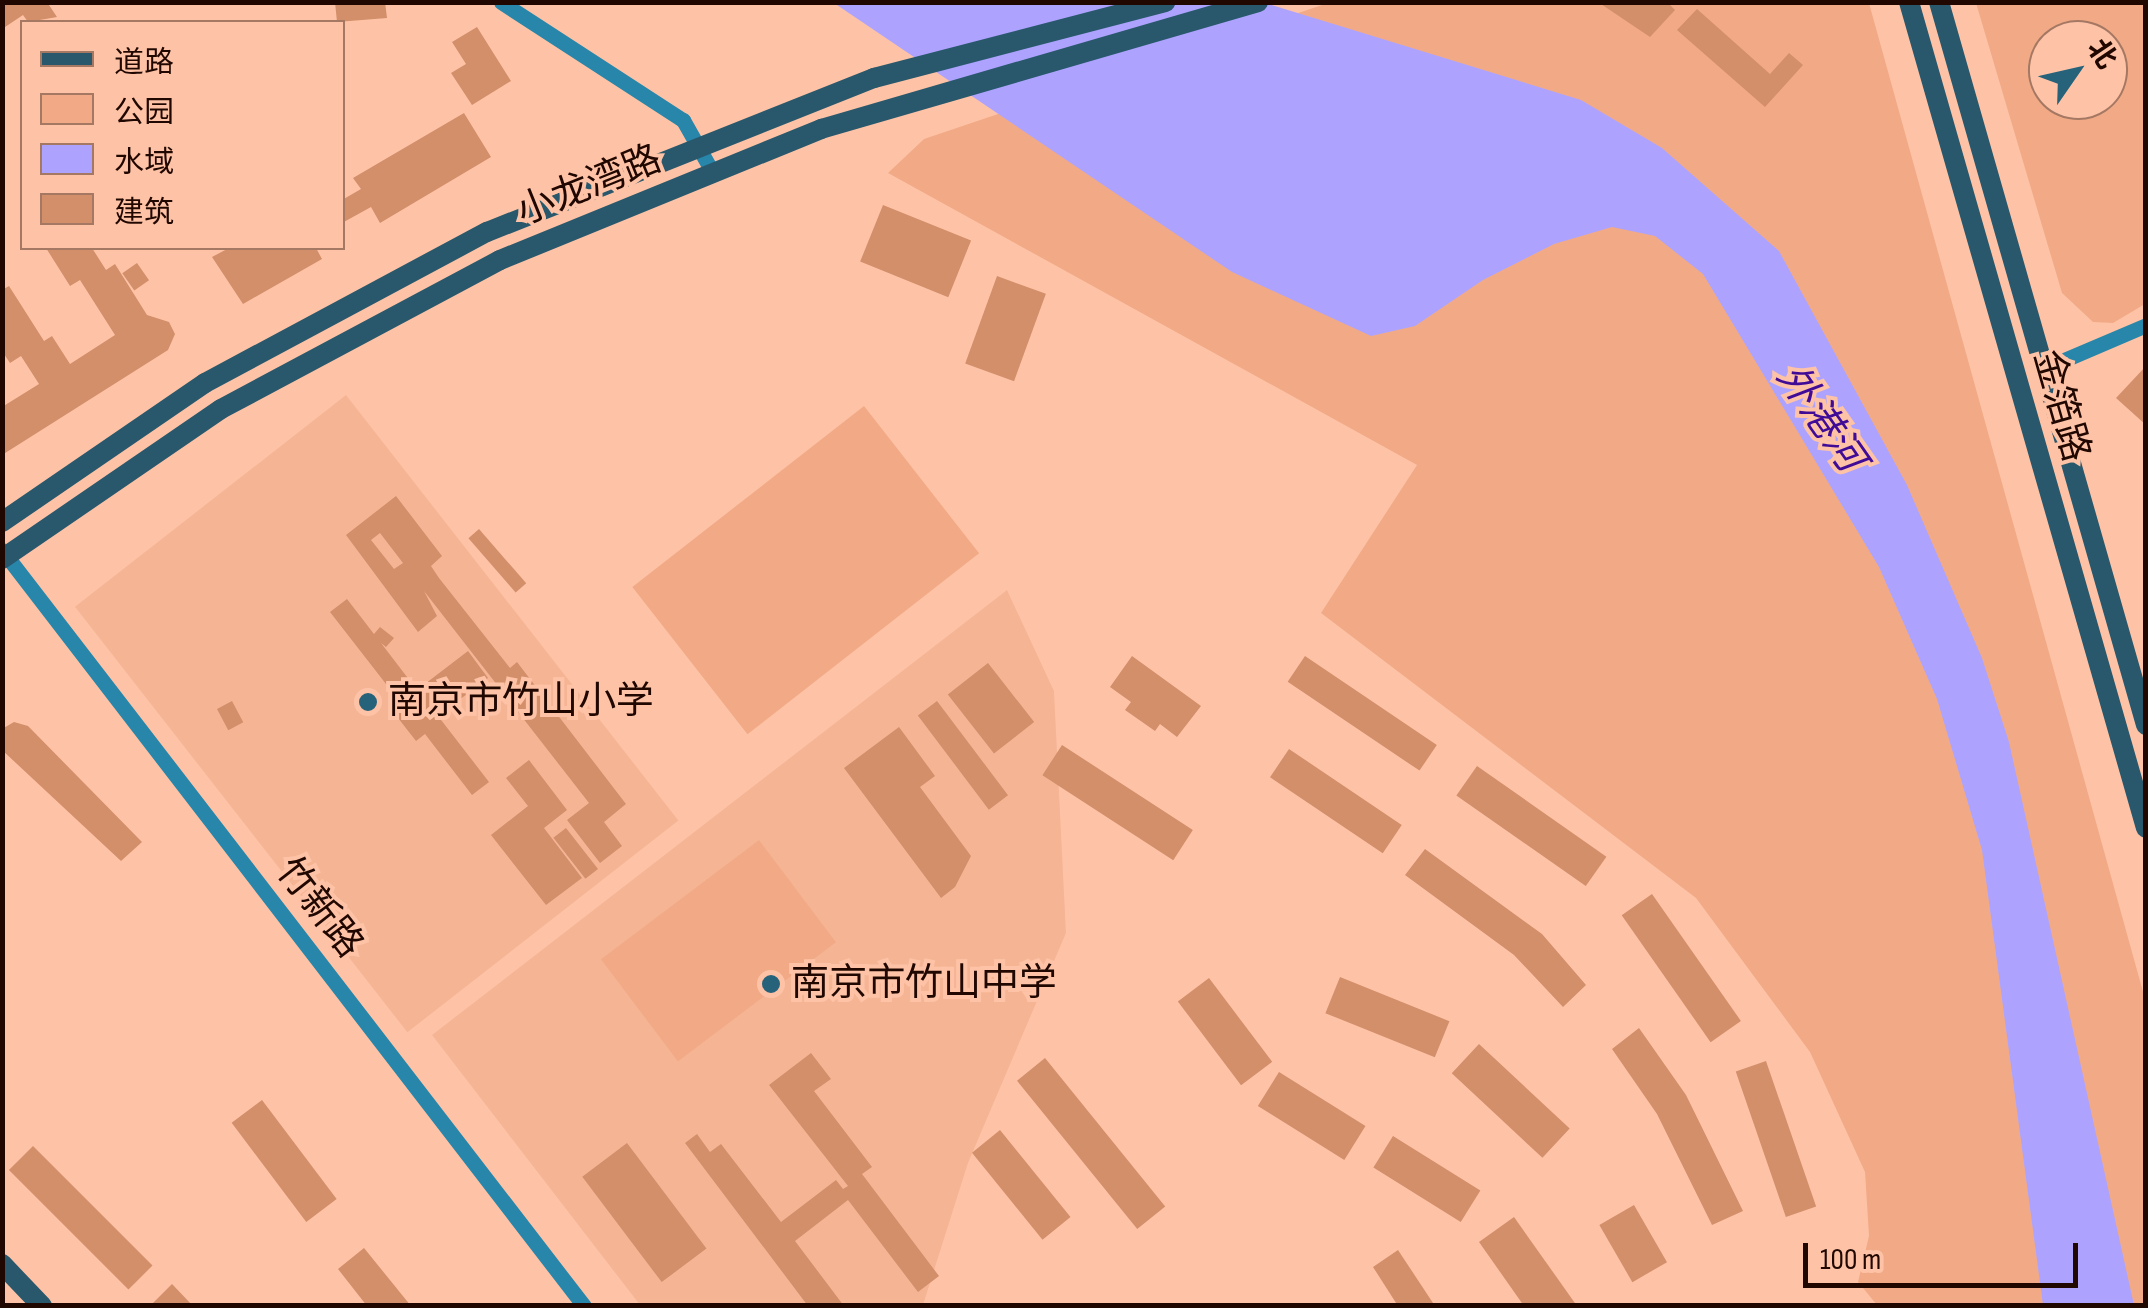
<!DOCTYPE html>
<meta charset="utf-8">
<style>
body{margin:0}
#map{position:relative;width:2148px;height:1308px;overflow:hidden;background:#fec3a6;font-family:"Sofia Sans Condensed","Noto Sans SC",sans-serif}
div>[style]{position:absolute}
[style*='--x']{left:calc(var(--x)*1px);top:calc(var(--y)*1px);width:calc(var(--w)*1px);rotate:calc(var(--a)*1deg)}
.built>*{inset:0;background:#f5b595;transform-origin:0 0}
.green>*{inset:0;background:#f2aa86;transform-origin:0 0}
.water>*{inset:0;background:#ada3ff}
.building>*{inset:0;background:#d38e6a;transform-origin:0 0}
.street>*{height:15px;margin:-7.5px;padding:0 7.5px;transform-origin:7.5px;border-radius:7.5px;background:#2786a9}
.secondary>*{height:20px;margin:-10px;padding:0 10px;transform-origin:10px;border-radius:10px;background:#29586c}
.dots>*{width:28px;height:28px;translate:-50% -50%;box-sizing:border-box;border:5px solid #fec3a6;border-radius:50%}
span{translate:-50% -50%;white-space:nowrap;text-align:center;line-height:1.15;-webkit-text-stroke:8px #fec3a6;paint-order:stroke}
.street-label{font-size:38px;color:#200700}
.poi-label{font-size:38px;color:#200700}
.left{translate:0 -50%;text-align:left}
.water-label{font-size:40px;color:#3f0b97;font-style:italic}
.frame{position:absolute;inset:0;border:5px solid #200700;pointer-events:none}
.legend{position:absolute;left:20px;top:20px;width:325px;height:230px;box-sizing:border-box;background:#fec3a6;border:2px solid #a57864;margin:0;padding:12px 18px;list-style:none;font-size:30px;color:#200700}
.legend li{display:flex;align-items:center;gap:20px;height:50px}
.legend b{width:50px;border:2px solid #a57864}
.north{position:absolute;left:2028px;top:20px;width:100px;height:100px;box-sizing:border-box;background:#fec3a6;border:2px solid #a57864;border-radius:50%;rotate:56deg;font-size:28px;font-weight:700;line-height:40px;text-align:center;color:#200700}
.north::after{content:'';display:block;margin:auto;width:35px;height:45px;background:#27627b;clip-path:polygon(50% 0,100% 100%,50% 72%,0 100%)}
.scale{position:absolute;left:1803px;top:1243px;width:275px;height:45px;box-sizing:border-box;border:5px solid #200700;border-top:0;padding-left:12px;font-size:30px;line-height:35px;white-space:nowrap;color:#200700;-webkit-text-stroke:8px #fec3a6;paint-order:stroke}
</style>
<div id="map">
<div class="built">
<i style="left:346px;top:395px;width:540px;height:344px;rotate:52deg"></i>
<i style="clip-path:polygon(1007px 590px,1054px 691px,1066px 933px,968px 1163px,923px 1305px,640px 1305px,432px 1035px)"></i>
</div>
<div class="green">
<i style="clip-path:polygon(1328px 3px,1869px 3px,2145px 999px,2145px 1301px,2140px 1306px,1877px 1305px,1858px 1282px,1869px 1236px,1865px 1172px,1810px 1052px,1696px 898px,1321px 613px,1417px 465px,888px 173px,924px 139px)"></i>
<i style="clip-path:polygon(evenodd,1976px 3px,2145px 3px,2145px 304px,2113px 323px,2093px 322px,2062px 293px,1976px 3px,2048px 40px,2108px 40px,2108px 100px,2048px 100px,2048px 40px)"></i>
<i style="left:864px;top:406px;width:187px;height:294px;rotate:52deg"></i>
<i style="left:759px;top:840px;width:128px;height:198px;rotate:53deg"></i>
</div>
<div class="water">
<i style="clip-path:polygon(834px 3px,1265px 3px,1581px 100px,1662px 148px,1779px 251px,1907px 485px,1982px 658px,2009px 742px,2134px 1305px,2043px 1305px,1982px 850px,1937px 699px,1879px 567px,1703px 274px,1655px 236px,1612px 227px,1554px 244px,1483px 280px,1415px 326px,1371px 336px,1232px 272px)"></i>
</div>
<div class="building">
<i style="clip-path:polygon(2px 2px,47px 2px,57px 17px,28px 22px,23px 15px,5px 27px)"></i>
<i style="clip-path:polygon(335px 2px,385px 2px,387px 18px,337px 22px)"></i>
<i style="clip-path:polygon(1598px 2px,1667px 2px,1675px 10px,1650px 37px)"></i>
<i style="clip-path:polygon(1697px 9px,1770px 74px,1789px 53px,1803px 65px,1765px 107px,1677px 30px)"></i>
<i style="clip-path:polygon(477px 27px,511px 81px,472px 105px,451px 73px,466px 64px,452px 42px)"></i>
<i style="clip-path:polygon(464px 113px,491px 157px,380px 223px,371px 207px,342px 223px,342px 200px,361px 189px,353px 178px)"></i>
<i style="left:883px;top:205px;width:95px;height:61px;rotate:22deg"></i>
<i style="clip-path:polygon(46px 248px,92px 248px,106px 270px,115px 264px,147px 315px,169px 322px,175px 334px,168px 350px,2px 455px,2px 407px,39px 384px,21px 356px,10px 363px,2px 351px,2px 290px,9px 286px,44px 341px,52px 336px,70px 364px,115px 335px,80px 280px,70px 286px)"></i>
<i style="clip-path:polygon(229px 248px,316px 248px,322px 259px,243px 304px,212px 257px)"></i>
<i style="left:137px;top:263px;width:21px;height:18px;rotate:55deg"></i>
<i style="left:997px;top:276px;width:52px;height:93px;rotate:20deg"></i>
<i style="clip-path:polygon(2146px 366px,2146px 425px,2116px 398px)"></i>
<i style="clip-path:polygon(evenodd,396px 496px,442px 556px,431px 566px,439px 578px,510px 668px,517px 662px,626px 804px,604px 822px,622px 846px,600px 863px,567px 820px,589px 803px,424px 591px,437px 616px,418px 632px,346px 535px,396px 496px,380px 533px,403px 563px,394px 569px,371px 540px,380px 533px)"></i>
<i style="left:479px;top:529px;width:72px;height:14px;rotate:49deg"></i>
<i style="clip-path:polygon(347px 599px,374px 634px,380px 627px,394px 638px,386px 647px,381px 643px,417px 690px,468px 651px,488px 678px,438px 716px,489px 782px,472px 795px,425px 734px,416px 741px,391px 709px,400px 702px,330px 612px)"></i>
<i style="clip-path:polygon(1132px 656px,1201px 706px,1177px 737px,1160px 724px,1155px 731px,1125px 710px,1131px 702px,1110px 687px)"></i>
<i style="left:1305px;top:656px;width:159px;height:31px;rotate:34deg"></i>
<i style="left:988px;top:663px;width:75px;height:51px;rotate:52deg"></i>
<i style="left:232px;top:701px;width:24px;height:17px;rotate:62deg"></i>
<i style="left:937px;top:701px;width:118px;height:24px;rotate:53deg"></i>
<i style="clip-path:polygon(14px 722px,28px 726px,142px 842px,121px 861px,2px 750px,2px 729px)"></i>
<i style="clip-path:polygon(899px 727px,935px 776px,920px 787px,971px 856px,955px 887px,941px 898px,844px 768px)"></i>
<i style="left:1062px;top:745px;width:156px;height:36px;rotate:33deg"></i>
<i style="left:1289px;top:749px;width:136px;height:34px;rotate:34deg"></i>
<i style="clip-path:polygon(529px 760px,567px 810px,544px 828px,582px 878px,546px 905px,491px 835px,528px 806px,506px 778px)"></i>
<i style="left:1477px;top:766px;width:158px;height:36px;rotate:35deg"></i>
<i style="left:566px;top:828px;width:52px;height:16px;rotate:52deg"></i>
<i style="clip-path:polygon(1425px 849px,1542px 934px,1586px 985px,1563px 1007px,1514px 955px,1405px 875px)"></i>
<i style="left:1652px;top:894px;width:155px;height:37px;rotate:55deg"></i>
<i style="left:1340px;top:977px;width:118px;height:39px;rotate:22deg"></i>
<i style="left:1209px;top:978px;width:105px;height:39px;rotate:53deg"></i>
<i style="clip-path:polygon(1639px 1028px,1686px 1095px,1743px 1211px,1712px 1225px,1657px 1114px,1612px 1049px)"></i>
<i style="left:1479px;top:1044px;width:124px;height:40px;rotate:43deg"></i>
<i style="clip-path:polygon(811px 1053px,831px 1079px,814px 1091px,872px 1167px,862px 1174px,939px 1276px,918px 1292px,848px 1200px,795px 1241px,844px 1306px,808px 1306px,685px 1143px,697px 1134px,710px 1152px,721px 1144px,781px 1222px,836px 1180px,843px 1189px,848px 1186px,769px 1085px)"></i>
<i style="left:1045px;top:1058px;width:191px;height:36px;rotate:51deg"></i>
<i style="left:1766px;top:1061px;width:154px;height:32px;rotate:71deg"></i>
<i style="left:1279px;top:1072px;width:102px;height:40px;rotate:32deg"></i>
<i style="left:262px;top:1100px;width:124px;height:38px;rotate:53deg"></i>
<i style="left:1000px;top:1130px;width:112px;height:36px;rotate:51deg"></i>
<i style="left:1393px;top:1136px;width:103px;height:37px;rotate:32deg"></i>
<i style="left:627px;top:1143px;width:132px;height:56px;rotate:53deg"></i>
<i style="left:33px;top:1146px;width:169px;height:34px;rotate:45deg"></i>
<i style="left:1634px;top:1205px;width:66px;height:40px;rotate:60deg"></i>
<i style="clip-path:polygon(1514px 1217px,1577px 1306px,1524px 1306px,1479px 1242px)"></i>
<i style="clip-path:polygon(364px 1248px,411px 1306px,367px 1306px,338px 1269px)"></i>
<i style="clip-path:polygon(1398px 1250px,1435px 1306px,1398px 1306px,1373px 1267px)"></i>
<i style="clip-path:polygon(172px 1284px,193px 1306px,150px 1306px)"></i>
</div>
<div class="street">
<i style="--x:501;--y:2;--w:217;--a:33"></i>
<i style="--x:683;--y:120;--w:61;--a:60.5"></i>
<i style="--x:2043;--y:369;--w:112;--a:-23.1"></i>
<i style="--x:2;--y:550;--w:954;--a:52.41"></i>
</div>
<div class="secondary">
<i style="--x:1909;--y:2;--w:859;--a:73.99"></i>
<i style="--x:1939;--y:2;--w:752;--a:74.02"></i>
<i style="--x:2;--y:522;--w:246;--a:-34.4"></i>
<i style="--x:205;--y:383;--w:320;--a:-28.2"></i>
<i style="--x:487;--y:232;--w:417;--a:-21.7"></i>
<i style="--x:874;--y:78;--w:301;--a:-14.6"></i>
<i style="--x:2;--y:559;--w:265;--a:-34.4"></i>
<i style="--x:221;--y:409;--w:316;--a:-28.1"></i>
<i style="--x:500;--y:260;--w:347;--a:-22.2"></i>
<i style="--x:821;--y:129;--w:455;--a:-16.2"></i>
<i style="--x:2;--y:1264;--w:58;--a:46.4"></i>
</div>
<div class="dots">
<i style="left:368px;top:702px;background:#27627b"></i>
<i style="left:771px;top:984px;background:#27627b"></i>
</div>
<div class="street-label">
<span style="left:589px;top:186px;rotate:-22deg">小龙湾路</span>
<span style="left:2061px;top:406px;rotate:74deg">金箔路</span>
<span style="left:319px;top:908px;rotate:52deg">竹新路</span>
</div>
<div class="poi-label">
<span class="left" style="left:388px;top:702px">南京市竹山小学</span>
<span class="left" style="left:791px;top:984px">南京市竹山中学</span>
</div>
<div class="water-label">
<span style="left:1820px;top:418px;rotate:55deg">外港河</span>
</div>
<div class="frame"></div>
<ul class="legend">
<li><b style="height:12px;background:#29586c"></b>道路</li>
<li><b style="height:28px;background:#f2aa86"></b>公园</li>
<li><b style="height:28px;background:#ada3ff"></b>水域</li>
<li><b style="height:28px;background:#d38e6a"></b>建筑</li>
</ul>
<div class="north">北</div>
<div class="scale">100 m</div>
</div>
